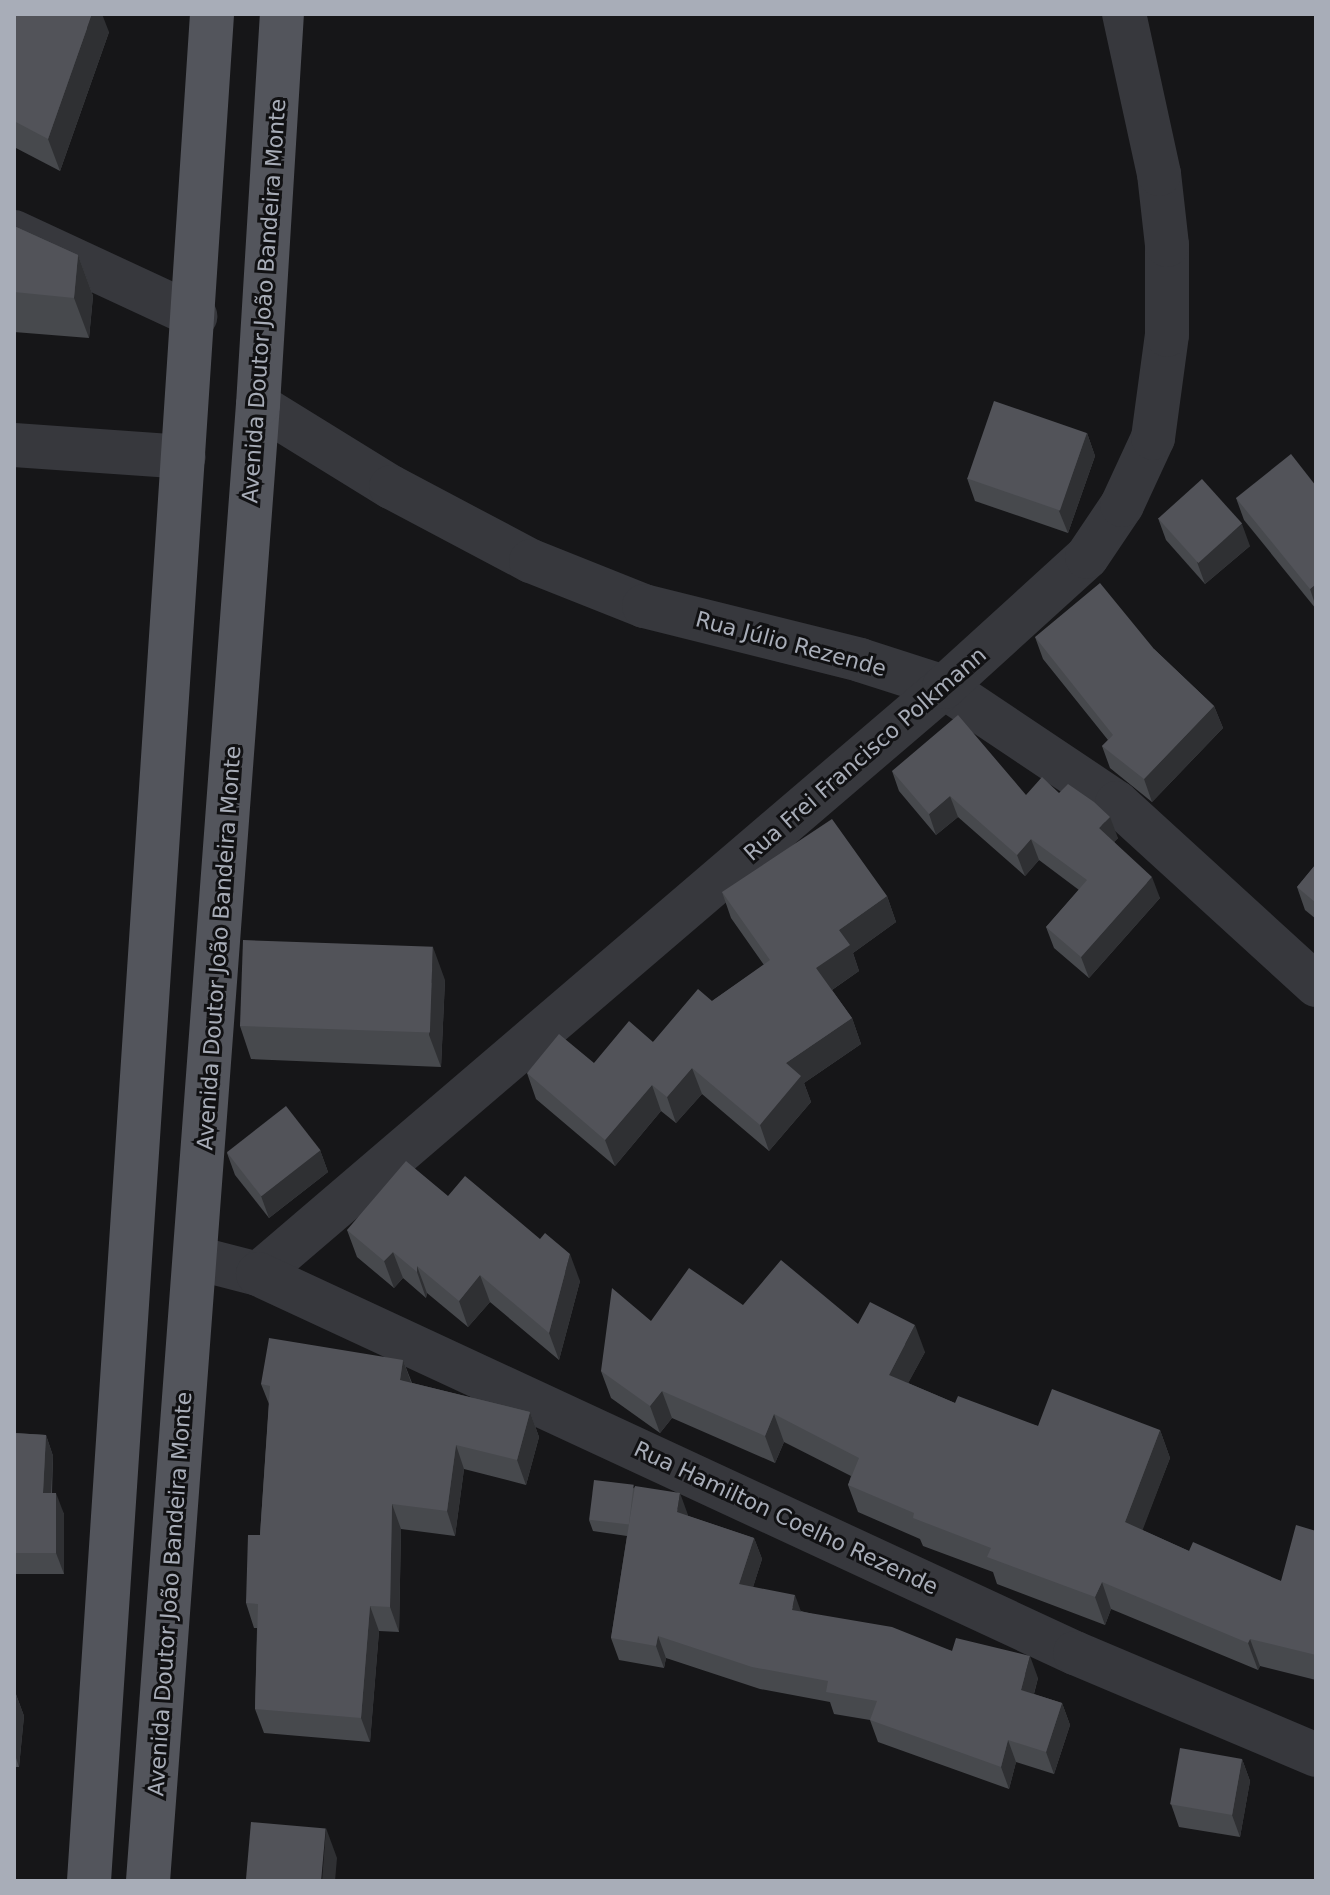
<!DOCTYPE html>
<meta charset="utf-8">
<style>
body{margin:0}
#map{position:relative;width:1330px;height:1895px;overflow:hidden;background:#161618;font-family:"DejaVu Sans",sans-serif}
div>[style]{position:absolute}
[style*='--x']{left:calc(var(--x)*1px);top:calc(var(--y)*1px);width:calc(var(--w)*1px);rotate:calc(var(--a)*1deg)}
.street>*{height:44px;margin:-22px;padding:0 22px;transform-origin:22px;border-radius:22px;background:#37383d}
.primary>*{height:44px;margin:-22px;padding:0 22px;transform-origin:22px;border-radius:22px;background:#53555c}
.wall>*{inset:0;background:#47494d}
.shaded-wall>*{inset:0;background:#2f3033}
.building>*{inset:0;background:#525359;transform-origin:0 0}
span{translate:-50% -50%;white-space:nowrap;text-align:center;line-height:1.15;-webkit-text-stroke:6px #111113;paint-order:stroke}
.street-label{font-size:22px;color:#a8adb8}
.frame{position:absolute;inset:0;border:16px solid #a8adb8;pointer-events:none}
</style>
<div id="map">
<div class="street">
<i style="--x:14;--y:232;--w:200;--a:24.9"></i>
<i style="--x:258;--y:405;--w:156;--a:31.7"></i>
<i style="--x:391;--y:487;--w:158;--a:27.9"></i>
<i style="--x:531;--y:561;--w:122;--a:21.7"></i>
<i style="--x:644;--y:606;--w:223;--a:14"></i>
<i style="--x:860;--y:660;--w:88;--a:17.8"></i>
<i style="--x:944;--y:687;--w:208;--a:33.8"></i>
<i style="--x:1117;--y:803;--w:270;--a:42.4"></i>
<i style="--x:14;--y:445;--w:170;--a:4"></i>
<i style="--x:196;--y:1258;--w:64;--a:14.5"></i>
<i style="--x:258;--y:1274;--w:903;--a:-40.55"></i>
<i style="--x:944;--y:687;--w:193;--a:-42.3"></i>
<i style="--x:1087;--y:557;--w:63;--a:-56.1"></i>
<i style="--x:1122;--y:505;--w:74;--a:-65.2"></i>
<i style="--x:1153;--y:438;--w:104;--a:-82.3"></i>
<i style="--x:1167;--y:335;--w:90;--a:-90"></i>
<i style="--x:1167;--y:245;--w:71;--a:-96.4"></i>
<i style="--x:1159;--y:174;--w:164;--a:-102.3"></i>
<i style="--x:258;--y:1274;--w:901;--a:24.89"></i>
<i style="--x:1075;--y:1653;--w:262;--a:22.9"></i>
</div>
<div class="primary">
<i style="--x:89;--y:1881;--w:1871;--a:-86.23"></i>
<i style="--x:148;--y:1881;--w:1480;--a:-85.74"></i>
<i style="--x:258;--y:405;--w:392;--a:-86.5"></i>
</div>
<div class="wall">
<i style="clip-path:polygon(14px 15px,109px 32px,60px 171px,14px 147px)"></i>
<i style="clip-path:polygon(14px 226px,78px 255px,93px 296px,89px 338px,14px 332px)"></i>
<i style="clip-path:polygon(1087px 433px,1095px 456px,1068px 533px,975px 501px,967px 478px)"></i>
<i style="clip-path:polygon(1316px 486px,1316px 609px,1244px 520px,1236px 498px)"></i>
<i style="clip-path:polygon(1158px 518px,1250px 546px,1205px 584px,1166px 540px)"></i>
<i style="clip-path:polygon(1035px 637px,1154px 649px,1214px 706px,1223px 728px,1152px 802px,1110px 768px,1102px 746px,1108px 740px,1043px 659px)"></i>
<i style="clip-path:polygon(892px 771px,1026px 795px,1059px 793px,1118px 838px,1114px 842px,1160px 898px,1089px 978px,1054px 948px,1046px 927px,1079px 890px,1039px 860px,1025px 876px,958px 817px,936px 835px,899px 791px)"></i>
<i style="clip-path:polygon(1316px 864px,1316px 919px,1305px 910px,1297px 887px)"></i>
<i style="clip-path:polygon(722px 892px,887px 896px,896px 922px,853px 953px,859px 971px,832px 990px,852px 1018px,861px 1044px,804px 1083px,811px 1102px,769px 1151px,702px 1094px,676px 1123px,661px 1111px,615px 1166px,536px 1099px,527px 1073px,594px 1063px,653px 1042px,764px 965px,731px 918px)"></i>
<i style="clip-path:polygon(445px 980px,441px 1067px,251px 1059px,240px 1026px)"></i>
<i style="clip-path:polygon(320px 1150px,328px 1172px,269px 1218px,235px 1175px,227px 1153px)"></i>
<i style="clip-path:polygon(448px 1196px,580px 1281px,559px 1360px,490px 1302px,468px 1327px,427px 1293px,426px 1298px,403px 1278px,394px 1288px,357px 1257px,347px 1230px)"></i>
<i style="clip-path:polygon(743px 1305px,858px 1324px,925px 1352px,908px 1383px,955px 1403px,1038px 1426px,1160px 1430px,1170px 1458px,1142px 1530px,1189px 1551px,1281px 1581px,1316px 1531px,1316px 1680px,1260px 1666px,1258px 1670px,1111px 1609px,1105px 1625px,997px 1584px,993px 1572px,923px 1546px,920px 1539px,858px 1512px,848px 1485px,851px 1476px,784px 1442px,775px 1463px,672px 1418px,660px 1433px,611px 1398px,601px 1371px,651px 1321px)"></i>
<i style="clip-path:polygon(403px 1360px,412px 1383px,530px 1412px,539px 1437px,526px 1485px,464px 1469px,455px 1536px,401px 1529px,399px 1632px,379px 1631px,370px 1742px,264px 1733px,255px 1709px,257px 1628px,254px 1628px,246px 1603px,260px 1535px,269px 1404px,261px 1384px)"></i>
<i style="clip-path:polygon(14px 1433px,46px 1435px,53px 1456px,52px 1493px,64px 1514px,64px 1574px,14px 1574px)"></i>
<i style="clip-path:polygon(635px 1487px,688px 1515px,688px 1516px,754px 1538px,762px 1559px,753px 1587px,801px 1611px,952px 1651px,1038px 1678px,1034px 1694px,1062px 1703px,1070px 1725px,1054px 1774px,1016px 1762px,1009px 1789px,878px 1742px,870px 1720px,834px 1714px,830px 1702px,760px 1689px,666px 1658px,664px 1668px,619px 1660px,611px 1638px,627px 1536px,593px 1531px,589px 1520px)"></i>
<i style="clip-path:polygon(14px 1689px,24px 1716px,19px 1767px,15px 1767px,14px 1810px)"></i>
<i style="clip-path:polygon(1242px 1759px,1250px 1781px,1240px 1837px,1179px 1827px,1171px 1804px)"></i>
</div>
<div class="shaded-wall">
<i style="clip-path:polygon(92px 14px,102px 14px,109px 32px,60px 171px,48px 139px)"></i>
<i style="clip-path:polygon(78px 255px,93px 296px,89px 338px,74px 298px)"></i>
<i style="clip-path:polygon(1087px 433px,1095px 456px,1068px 533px,1059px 511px)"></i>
<i style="clip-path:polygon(1242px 524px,1250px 546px,1205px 584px,1197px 562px)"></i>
<i style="clip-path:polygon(1316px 584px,1316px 607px,1310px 589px)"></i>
<i style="clip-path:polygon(1214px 706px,1223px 728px,1152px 802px,1144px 779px)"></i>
<i style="clip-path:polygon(950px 796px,958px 817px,936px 835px,929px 814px)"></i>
<i style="clip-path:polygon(1110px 817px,1118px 838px,1107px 849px,1099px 828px)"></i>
<i style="clip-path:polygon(1031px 839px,1039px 860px,1025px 876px,1017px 855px)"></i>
<i style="clip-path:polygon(1152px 877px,1160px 898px,1089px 978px,1081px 957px)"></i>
<i style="clip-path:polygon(887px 896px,896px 922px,853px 953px,859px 971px,826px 994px,816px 968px,839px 930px)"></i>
<i style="clip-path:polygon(433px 947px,445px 980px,441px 1067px,429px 1035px)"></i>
<i style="clip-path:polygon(852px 1018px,861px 1044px,804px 1083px,811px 1102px,769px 1151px,760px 1125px,786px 1063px)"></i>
<i style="clip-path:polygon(692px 1068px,702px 1094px,676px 1123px,667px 1097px)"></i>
<i style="clip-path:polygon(652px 1085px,661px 1111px,615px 1166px,605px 1140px)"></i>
<i style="clip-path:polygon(320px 1150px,328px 1172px,269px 1218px,261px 1196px)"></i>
<i style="clip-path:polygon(393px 1252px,403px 1278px,394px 1288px,384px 1261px)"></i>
<i style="clip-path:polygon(570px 1254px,580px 1281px,559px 1360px,549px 1333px)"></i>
<i style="clip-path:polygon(417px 1266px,427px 1293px,426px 1298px,417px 1272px)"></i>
<i style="clip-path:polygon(480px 1275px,490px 1302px,468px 1327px,459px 1301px)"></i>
<i style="clip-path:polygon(915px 1325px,925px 1352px,898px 1402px,889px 1375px)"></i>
<i style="clip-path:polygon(403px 1360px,412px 1385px,400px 1380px)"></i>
<i style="clip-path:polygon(662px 1391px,672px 1418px,660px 1433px,650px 1406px)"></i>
<i style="clip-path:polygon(530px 1412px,539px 1437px,526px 1485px,517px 1460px)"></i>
<i style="clip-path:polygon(774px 1414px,784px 1442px,775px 1463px,765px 1436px)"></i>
<i style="clip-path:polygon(1160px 1430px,1170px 1458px,1135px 1550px,1125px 1522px)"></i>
<i style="clip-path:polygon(46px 1435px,53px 1456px,50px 1514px,43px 1493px)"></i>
<i style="clip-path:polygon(456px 1445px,464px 1469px,455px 1536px,447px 1511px)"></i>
<i style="clip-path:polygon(56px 1493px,64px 1514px,64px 1574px,56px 1553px)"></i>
<i style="clip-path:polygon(680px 1493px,688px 1515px,685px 1534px,677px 1512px)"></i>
<i style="clip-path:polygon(392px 1504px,401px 1529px,399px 1632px,390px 1607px)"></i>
<i style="clip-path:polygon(754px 1538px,762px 1559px,747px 1606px,739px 1584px)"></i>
<i style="clip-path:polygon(1102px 1582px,1111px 1609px,1105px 1625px,1095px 1597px)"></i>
<i style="clip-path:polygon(795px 1595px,803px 1617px,792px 1610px)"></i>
<i style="clip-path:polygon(370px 1606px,379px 1631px,370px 1742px,361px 1718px)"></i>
<i style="clip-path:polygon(658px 1636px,666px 1658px,664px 1668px,656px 1646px)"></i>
<i style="clip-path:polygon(1250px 1639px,1260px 1666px,1258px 1670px,1248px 1643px)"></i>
<i style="clip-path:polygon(1030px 1656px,1038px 1678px,1029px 1712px,1021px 1690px)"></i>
<i style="clip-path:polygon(14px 1689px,24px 1716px,19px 1767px,14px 1752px)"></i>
<i style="clip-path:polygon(1062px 1703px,1070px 1725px,1054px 1774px,1046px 1752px)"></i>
<i style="clip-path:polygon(1008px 1740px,1016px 1762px,1009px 1789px,1001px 1767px)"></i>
<i style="clip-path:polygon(1242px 1759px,1250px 1781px,1240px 1837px,1232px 1815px)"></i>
<i style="clip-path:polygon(14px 1763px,15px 1767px,14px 1810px)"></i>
<i style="clip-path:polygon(326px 1828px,337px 1858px,335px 1881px,322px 1881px)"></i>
</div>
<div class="building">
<i style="clip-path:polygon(14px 14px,92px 14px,48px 139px,14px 121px)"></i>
<i style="clip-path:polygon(14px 226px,78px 255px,74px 298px,14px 292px)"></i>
<i style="left:994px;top:401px;width:98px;height:82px;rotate:19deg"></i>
<i style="clip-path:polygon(1291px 454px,1316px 486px,1316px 584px,1310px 589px,1236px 498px)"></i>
<i style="left:1202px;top:479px;width:60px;height:59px;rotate:48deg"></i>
<i style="clip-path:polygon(1100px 583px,1154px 649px,1214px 706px,1144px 779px,1102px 746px,1113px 735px,1035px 637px)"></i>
<i style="clip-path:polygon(958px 715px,1026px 795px,1042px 777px,1059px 793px,1068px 784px,1094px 802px,1110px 817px,1099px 828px,1152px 877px,1081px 957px,1046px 927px,1087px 880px,1031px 839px,1017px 855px,950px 796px,929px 814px,892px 771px)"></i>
<i style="clip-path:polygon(832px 819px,887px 896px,839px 930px,850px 945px,816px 968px,852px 1018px,786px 1063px,801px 1076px,760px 1125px,692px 1068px,667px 1097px,652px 1085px,605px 1140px,527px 1073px,559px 1034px,594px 1063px,629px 1021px,653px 1042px,698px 989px,712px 1001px,770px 960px,722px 892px)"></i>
<i style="clip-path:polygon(1316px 864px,1316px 903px,1297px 887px)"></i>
<i style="left:243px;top:940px;width:190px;height:86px;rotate:2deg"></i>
<i style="left:286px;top:1106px;width:56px;height:75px;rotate:52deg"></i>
<i style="clip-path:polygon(406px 1161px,448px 1196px,465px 1176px,540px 1239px,545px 1233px,570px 1254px,549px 1333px,480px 1275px,459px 1301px,417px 1266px,417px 1272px,393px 1252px,384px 1261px,347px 1230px)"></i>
<i style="clip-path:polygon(781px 1260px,858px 1324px,870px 1302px,915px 1325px,889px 1375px,955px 1403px,958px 1396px,1038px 1426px,1052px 1389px,1160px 1430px,1125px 1522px,1189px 1551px,1193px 1542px,1281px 1581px,1296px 1525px,1316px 1531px,1316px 1655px,1250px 1639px,1248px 1643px,1102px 1582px,1095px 1597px,987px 1557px,991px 1548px,913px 1518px,914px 1513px,848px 1485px,859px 1458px,774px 1414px,765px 1436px,662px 1391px,650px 1406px,601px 1371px,612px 1288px,651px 1321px,689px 1268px,743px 1305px)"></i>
<i style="clip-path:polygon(269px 1338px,403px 1360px,400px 1380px,530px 1412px,517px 1460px,456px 1445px,447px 1511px,392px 1504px,390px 1607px,370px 1606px,361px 1718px,255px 1709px,258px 1604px,246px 1603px,248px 1535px,260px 1535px,270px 1386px,261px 1384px)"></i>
<i style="clip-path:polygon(14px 1433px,46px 1435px,43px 1493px,56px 1493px,56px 1553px,14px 1553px)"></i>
<i style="left:594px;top:1480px;width:40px;height:40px;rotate:7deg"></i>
<i style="clip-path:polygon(635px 1486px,680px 1493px,677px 1512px,754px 1538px,739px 1584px,795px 1595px,792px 1610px,892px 1627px,952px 1651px,956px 1638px,1030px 1656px,1021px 1690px,1062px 1703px,1046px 1752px,1008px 1740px,1001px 1767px,870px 1720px,877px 1701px,826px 1692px,828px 1681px,752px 1667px,658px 1636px,656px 1646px,611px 1638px)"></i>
<i style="left:1180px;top:1748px;width:63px;height:57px;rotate:10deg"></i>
<i style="left:251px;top:1822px;width:75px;height:59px;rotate:5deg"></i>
</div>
<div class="street-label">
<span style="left:264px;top:301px;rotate:-86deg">Avenida Doutor João Bandeira Monte</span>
<span style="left:791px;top:644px;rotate:15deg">Rua Júlio Rezende</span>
<span style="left:865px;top:754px;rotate:-41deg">Rua Frei Francisco Polkmann</span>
<span style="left:219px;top:948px;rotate:-86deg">Avenida Doutor João Bandeira Monte</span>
<span style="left:786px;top:1518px;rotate:25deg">Rua Hamilton Coelho Rezende</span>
<span style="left:170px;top:1594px;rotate:-86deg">Avenida Doutor João Bandeira Monte</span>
</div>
<div class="frame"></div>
</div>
